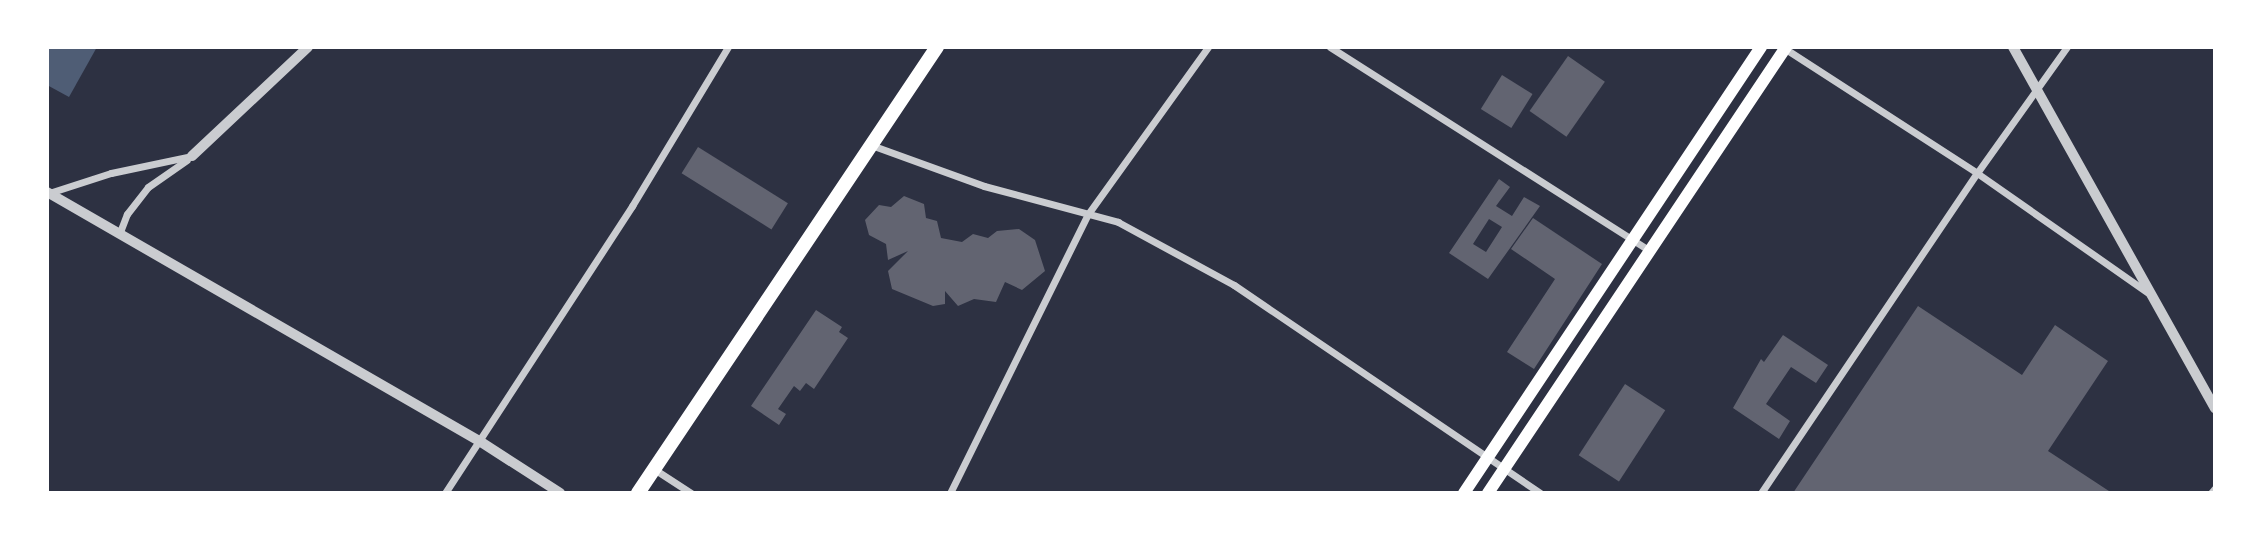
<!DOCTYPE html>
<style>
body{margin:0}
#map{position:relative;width:2262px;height:540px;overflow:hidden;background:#2d3142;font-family:Mulish,sans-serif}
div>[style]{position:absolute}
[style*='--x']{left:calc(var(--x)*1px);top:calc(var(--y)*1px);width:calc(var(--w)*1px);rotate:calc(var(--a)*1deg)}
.water>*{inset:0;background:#4f5d75}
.building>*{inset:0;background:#626471;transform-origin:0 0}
.minor>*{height:7px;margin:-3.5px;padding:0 3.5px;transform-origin:3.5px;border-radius:3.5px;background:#caccd0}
.tertiary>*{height:10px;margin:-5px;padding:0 5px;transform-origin:5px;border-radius:5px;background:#caccd0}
.primary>*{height:12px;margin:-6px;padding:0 6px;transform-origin:6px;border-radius:6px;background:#fff}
.trunk>*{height:14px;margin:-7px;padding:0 7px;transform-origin:7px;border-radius:7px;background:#fff}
span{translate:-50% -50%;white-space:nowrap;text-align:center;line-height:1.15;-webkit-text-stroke:6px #fff;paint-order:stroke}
.frame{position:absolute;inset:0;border:49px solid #fff;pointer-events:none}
</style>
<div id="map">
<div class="water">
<i style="clip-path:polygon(47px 47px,97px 47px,69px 97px,47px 85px)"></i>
</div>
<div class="building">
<i style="left:1568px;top:56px;width:45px;height:67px;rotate:35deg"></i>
<i style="left:1502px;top:75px;width:36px;height:40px;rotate:32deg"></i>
<i style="left:698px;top:147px;width:106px;height:31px;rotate:32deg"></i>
<i style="clip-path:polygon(evenodd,1499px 179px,1510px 187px,1496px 206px,1512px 216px,1524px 197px,1540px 206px,1488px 279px,1449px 253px,1499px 179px,1489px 219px,1502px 227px,1486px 252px,1473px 244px,1489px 219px)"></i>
<i style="clip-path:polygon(904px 196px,924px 204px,926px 218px,937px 221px,941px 238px,962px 242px,973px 234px,988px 238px,997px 231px,1019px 229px,1035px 240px,1045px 271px,1022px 290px,1005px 282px,996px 302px,974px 299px,958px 306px,945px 291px,945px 304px,933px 306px,892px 289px,888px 271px,908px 251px,888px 260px,886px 244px,869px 235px,865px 220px,879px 205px,891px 207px)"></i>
<i style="clip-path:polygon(1533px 218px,1602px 264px,1534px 369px,1507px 352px,1555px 279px,1511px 249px)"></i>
<i style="clip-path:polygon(1918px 306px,2022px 375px,2055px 325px,2108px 361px,2048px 451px,2112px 493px,1793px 493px)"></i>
<i style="clip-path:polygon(816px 310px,842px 327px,839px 332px,848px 338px,814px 389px,806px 383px,800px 391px,794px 386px,778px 409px,786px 414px,779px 425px,751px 406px)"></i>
<i style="clip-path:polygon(1783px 335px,1828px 365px,1816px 383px,1791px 367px,1766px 404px,1790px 421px,1779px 439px,1733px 408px,1761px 359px,1764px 362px)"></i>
<i style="left:1625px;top:384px;width:48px;height:85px;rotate:33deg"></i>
</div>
<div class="minor">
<i style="--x:1330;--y:47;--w:378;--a:32.5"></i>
<i style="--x:1784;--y:48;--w:230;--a:32.9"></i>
<i style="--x:1977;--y:173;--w:208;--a:35"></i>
<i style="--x:871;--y:145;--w:120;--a:19.9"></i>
<i style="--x:984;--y:186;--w:139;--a:15"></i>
<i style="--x:1118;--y:222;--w:132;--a:28.5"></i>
<i style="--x:1234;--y:285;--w:370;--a:34.2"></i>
<i style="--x:49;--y:193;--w:65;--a:-17.9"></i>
<i style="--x:111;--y:173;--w:83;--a:-11.9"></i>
<i style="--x:120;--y:232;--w:19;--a:-69"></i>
<i style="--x:127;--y:214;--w:34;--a:-52"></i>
<i style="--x:148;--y:187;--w:47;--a:-34.7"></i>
<i style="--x:654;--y:469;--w:44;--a:33"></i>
<i style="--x:445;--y:493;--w:343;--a:-56.9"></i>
<i style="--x:632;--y:206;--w:186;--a:-58.9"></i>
<i style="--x:950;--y:493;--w:311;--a:-63.7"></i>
<i style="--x:1088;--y:214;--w:206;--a:-54.3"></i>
<i style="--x:1761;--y:493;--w:386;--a:-56"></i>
<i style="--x:1977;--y:173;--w:155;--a:-54.5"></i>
<i style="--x:2211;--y:493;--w:6;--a:-51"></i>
</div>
<div class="tertiary">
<i style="--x:2013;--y:47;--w:414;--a:60.8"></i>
<i style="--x:192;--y:156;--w:159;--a:-43.2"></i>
<i style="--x:47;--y:192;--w:501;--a:29.94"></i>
<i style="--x:481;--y:442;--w:94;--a:32.8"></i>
</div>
<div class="primary">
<i style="--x:1464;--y:493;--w:536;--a:-56.34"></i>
<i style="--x:1488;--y:493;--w:536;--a:-56.25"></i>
</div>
<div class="trunk">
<i style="--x:638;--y:493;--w:537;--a:-56.16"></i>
</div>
<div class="frame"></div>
</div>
